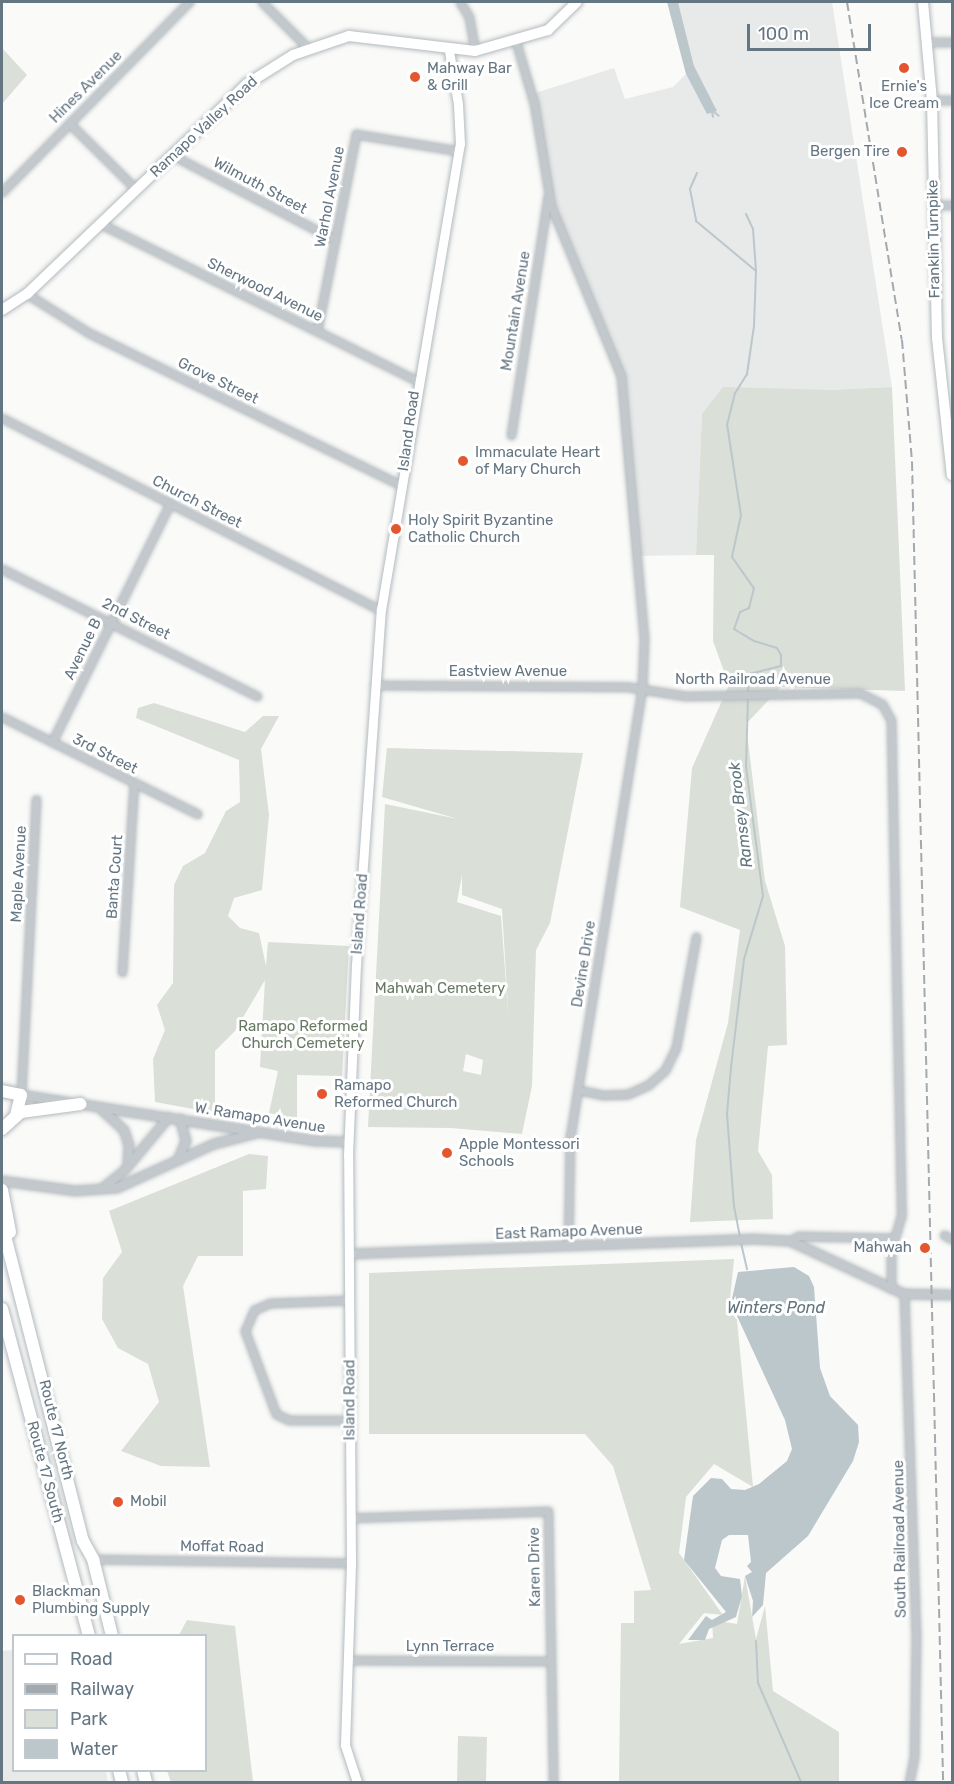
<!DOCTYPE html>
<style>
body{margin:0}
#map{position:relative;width:954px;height:1784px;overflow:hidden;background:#fafaf8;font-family:Rubik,sans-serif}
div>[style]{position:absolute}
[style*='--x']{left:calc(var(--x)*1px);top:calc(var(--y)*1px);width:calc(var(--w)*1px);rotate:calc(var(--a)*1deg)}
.built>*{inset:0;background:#e8e9e9}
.green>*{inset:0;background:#dadfd7}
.water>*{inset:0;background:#bbc7cb}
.stream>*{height:2px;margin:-1px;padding:0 1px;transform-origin:1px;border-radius:1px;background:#bbc7cb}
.roads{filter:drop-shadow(0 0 2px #b3babf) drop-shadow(0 0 2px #b3babf)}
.minor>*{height:7px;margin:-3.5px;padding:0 3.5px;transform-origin:3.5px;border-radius:3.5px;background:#c3c8cc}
.tertiary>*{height:8px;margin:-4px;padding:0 4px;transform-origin:4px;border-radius:4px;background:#c3c8cc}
.secondary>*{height:9px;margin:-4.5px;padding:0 4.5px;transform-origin:4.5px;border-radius:4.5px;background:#fff}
.primary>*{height:10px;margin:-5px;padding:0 5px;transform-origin:5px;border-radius:5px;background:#fff}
.trunk>*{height:12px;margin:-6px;padding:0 6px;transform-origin:6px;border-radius:6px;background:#fff}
.rail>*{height:2px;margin-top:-1px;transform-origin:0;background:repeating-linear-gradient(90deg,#a2aab0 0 9px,transparent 0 13.5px)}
.dots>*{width:16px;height:16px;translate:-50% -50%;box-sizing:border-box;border:3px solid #fff;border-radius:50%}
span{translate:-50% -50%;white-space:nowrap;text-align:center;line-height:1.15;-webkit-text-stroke:6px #fff;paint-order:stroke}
.poi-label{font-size:15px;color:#657683}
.left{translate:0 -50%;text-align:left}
.right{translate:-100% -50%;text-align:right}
.street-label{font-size:15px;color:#657683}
.park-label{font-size:15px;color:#687a64}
.water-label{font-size:16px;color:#60757c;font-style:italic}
.frame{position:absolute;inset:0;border:3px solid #657683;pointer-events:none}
.legend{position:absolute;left:12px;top:1634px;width:195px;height:138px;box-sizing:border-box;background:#fff;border:2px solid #c1c8cd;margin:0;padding:8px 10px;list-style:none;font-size:18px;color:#657683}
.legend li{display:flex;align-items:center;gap:12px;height:30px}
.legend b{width:30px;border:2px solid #c1c8cd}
.scale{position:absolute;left:747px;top:24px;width:124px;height:27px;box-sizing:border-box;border:3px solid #657683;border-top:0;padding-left:8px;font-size:18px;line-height:21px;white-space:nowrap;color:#657683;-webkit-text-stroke:4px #fff;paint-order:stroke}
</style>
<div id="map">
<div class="built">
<i style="clip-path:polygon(678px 2px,832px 2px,892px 387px,829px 390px,702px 414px,696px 555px,633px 556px,618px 379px,554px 219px,529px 95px,614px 68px,625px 99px,673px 87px,694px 66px)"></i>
<i style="clip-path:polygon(13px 1650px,14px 1770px,106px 1771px,108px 1782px,2px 1782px,2px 1651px)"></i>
</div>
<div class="green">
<i style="clip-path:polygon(2px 48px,27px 75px,2px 104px)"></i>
<i style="clip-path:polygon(723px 387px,829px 390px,892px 387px,905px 691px,781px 687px,746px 724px,765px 881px,785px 946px,787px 1045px,768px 1046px,758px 1151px,772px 1175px,773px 1219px,690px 1222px,696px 1140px,728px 1023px,740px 930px,680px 907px,692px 768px,729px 685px,713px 641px,714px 555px,696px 555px,702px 414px)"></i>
<i style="clip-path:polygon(154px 703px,245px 732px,263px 716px,279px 716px,261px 749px,269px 815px,262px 890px,234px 898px,228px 916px,240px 928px,259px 933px,266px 966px,268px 942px,349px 946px,342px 1076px,297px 1075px,297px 1119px,269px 1113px,278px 1071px,260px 1067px,265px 980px,235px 1031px,215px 1051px,215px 1113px,155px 1102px,153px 1059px,165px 1030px,157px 1005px,173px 983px,174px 885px,183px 866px,205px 853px,226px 811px,240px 802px,239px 760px,136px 718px,138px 708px)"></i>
<i style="clip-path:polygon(evenodd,387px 748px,583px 753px,550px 923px,536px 950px,532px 1086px,522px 1134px,451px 1128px,368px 1127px,385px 804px,458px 819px,382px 797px,387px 748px,462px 875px,462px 895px,502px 909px,509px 1024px,501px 916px,457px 902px,462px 875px,387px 748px,466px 1054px,483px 1060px,481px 1075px,463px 1071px,466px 1054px)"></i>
<i style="clip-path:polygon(249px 1154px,268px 1156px,266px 1189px,243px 1191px,243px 1256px,198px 1256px,183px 1286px,210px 1467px,161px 1466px,121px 1451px,159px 1402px,148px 1364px,118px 1348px,102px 1319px,103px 1278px,122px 1252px,109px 1211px)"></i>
<i style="clip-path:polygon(734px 1259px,729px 1310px,737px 1320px,753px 1487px,714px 1464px,686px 1497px,679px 1553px,723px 1615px,704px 1613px,679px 1644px,713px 1638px,712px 1620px,737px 1624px,745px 1576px,756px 1639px,765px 1606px,773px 1691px,839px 1732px,839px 1782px,619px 1782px,621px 1623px,634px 1623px,634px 1591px,651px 1590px,613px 1466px,585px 1434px,369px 1434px,369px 1273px)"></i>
<i style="clip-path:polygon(187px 1620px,235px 1626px,253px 1782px,171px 1782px,167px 1771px,206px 1770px,206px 1636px,179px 1635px)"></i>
<i style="clip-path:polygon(458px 1736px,487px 1737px,486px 1782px,380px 1782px,457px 1782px)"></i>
</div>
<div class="water">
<i style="clip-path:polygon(667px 2px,678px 2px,694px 66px,717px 111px,707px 114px,686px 74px)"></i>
<i style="clip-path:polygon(794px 1267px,809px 1276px,814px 1287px,820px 1368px,830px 1396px,858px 1425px,859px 1442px,853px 1461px,808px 1536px,766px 1573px,763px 1605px,752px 1617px,753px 1601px,745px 1576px,752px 1572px,747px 1566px,751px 1562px,748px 1535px,729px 1535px,722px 1540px,715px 1568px,721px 1576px,740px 1579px,742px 1596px,736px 1617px,709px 1629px,705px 1640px,688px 1640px,706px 1616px,712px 1620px,726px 1612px,684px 1560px,693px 1496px,711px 1478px,722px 1479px,731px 1489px,745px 1490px,759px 1484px,787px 1461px,792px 1449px,785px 1420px,731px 1303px,738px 1272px)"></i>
</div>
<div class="stream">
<i style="--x:712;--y:112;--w:5;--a:79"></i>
<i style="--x:714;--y:112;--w:6;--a:39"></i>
<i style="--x:697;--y:173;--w:17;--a:114"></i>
<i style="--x:690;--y:189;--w:33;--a:79"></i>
<i style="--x:696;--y:221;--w:78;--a:39.8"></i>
<i style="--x:746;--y:214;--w:17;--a:65"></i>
<i style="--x:753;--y:229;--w:42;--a:85.9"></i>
<i style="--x:756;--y:271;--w:55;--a:92.1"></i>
<i style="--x:754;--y:326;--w:49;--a:98.3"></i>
<i style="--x:747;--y:374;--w:22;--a:122"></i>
<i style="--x:735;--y:393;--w:32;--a:104"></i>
<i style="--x:727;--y:424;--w:92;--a:81.3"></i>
<i style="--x:741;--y:515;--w:43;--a:102.1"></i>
<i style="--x:732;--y:557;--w:38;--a:55"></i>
<i style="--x:754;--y:588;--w:21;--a:104"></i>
<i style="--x:749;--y:608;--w:10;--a:156"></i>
<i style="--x:740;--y:612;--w:18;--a:109"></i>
<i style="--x:734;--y:629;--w:23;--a:31"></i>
<i style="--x:754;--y:641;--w:24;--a:17"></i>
<i style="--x:777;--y:648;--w:8;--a:60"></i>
<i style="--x:781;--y:655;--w:11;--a:90"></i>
<i style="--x:781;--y:666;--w:33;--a:166"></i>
<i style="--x:749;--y:674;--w:18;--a:93"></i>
<i style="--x:740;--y:1237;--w:31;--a:-101"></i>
<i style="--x:734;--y:1207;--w:93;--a:-94.3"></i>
<i style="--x:727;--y:1114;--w:47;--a:-85.1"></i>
<i style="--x:731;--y:1067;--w:109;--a:-83.1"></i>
<i style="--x:744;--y:959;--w:66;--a:-73.2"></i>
<i style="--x:763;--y:896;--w:130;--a:-97.5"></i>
<i style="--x:746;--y:767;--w:70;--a:-88.4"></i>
<i style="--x:741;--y:1243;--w:27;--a:77"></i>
<i style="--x:756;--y:1641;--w:42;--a:87.3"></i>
<i style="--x:758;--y:1683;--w:108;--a:66.5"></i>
</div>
<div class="roads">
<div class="minor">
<i style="--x:262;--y:2;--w:64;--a:45"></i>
<i style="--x:460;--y:2;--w:17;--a:59"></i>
<i style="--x:469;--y:17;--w:35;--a:80"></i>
<i style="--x:516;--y:42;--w:64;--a:73.6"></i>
<i style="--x:534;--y:103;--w:104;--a:80.6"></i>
<i style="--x:551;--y:206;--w:184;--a:67.6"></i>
<i style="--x:621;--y:376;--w:263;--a:85"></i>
<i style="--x:644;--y:638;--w:50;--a:92.3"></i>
<i style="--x:642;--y:688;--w:454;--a:99.1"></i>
<i style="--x:570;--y:1136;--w:110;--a:91"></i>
<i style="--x:928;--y:42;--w:24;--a:0"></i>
<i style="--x:932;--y:100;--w:20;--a:0"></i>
<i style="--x:69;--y:123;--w:95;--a:44.6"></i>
<i style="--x:172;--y:155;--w:184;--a:27.5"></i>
<i style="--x:2;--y:192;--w:267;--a:-45.5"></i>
<i style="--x:933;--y:205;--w:19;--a:0"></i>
<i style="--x:101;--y:224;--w:353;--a:26.4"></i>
<i style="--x:27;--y:294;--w:73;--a:32.2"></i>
<i style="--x:89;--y:333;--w:347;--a:26"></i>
<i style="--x:317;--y:331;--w:201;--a:-78.8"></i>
<i style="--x:356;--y:134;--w:104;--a:9.4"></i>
<i style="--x:2;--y:418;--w:425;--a:26.9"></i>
<i style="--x:511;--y:435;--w:241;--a:-81.2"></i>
<i style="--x:2;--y:569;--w:285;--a:26.5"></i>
<i style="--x:374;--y:685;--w:255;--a:0.4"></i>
<i style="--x:629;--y:687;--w:57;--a:9.1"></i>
<i style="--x:685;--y:696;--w:175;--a:-1"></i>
<i style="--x:860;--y:693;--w:25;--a:27"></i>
<i style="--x:882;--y:704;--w:18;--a:61"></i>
<i style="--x:891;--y:720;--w:496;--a:88.8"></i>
<i style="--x:901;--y:1216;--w:35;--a:106"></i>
<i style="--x:891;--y:1250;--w:39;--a:90"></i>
<i style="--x:2;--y:717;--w:218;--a:26.4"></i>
<i style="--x:52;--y:742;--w:267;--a:-63.7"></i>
<i style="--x:122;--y:972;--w:189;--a:-86.4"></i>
<i style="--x:579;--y:1090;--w:25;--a:12"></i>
<i style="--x:603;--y:1095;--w:25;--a:-2"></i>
<i style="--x:628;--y:1094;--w:22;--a:-24"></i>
<i style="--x:648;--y:1085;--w:23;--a:-41"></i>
<i style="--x:665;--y:1070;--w:25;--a:-64"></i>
<i style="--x:676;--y:1047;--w:112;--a:-79.7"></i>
<i style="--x:21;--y:1095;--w:296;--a:-87.1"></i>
<i style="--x:944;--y:1235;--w:9;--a:27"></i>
<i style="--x:790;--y:1241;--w:9;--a:-32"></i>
<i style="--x:798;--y:1236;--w:95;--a:1.2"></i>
<i style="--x:904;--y:1294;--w:342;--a:88"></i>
<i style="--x:916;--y:1636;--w:121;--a:90.9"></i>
<i style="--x:914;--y:1757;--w:25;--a:101"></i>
<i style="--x:350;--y:1420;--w:61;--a:180"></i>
<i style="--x:289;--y:1420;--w:14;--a:-155"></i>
<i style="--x:276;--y:1414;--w:89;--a:-110.5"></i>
<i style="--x:245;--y:1331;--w:23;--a:-67"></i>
<i style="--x:254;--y:1310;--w:17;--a:-24"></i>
<i style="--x:270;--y:1303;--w:80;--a:-2.1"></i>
<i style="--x:351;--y:1518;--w:197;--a:-2"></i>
<i style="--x:548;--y:1511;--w:271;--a:88.9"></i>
<i style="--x:93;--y:1559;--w:258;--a:0.9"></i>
<i style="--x:349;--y:1660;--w:202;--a:0.3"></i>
</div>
<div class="tertiary">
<i style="--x:21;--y:1095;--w:299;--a:8.9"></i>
<i style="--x:316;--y:1141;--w:32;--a:2"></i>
<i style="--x:99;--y:1107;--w:34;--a:43"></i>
<i style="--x:124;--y:1130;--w:16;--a:72"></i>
<i style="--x:129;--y:1145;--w:21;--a:93"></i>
<i style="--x:178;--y:1160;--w:21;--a:-67"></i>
<i style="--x:186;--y:1141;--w:23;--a:-105"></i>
<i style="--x:2;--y:1181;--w:74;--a:7.8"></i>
<i style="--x:75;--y:1191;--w:42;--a:-4.1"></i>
<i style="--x:117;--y:1188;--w:107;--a:-24.4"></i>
<i style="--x:214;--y:1144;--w:44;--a:-14.3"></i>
<i style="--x:103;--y:1188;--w:27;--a:-39"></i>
<i style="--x:124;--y:1171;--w:70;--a:-50.2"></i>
<i style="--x:350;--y:1254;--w:402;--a:-2.1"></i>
<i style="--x:752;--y:1239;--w:38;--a:3"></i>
<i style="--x:790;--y:1241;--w:126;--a:24.9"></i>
<i style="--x:904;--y:1294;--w:48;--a:1.2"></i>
</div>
<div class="secondary">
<i style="--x:357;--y:1782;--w:39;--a:-108"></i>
<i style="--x:345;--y:1745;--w:182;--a:-88.1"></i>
<i style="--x:351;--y:1563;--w:408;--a:-90.4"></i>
<i style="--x:348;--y:1155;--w:190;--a:-87.6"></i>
<i style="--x:356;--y:965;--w:356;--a:-86"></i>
<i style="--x:381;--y:610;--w:473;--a:-80.4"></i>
<i style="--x:460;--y:144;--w:40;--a:-92.9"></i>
<i style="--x:458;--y:104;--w:54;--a:-99.6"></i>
</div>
<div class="primary">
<i style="--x:923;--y:2;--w:98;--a:84.8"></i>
<i style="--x:932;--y:100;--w:238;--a:88.8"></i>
<i style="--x:937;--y:338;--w:138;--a:83.8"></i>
<i style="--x:2;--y:310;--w:30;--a:-33"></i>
<i style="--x:27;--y:294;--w:304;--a:-43.7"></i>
<i style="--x:247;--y:84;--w:54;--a:-32.2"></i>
<i style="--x:293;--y:55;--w:59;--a:-18.7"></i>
<i style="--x:349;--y:36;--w:127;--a:6.8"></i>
<i style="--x:475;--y:51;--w:76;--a:-16"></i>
<i style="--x:548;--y:30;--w:40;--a:-44"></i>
</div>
<div class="trunk">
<i style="--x:2;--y:1091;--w:19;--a:12"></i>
<i style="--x:21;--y:1095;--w:21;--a:104"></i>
<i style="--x:2;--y:1129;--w:25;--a:-42"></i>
<i style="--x:21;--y:1112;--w:60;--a:-7.7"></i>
<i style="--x:2;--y:1190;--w:43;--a:79.2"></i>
<i style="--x:2;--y:1224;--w:327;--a:75.7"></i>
<i style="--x:83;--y:1541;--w:21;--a:61"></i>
<i style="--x:93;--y:1559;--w:79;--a:76.1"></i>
<i style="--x:2;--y:1309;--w:338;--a:75.1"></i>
<i style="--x:119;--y:1770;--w:12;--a:76"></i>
<i style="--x:143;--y:1770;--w:12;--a:76"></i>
</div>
</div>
<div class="rail">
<i style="--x:847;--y:2;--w:342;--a:80.8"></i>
<i style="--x:902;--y:340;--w:122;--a:85.3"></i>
<i style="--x:912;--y:462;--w:1320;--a:88.65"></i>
</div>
<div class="dots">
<i style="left:904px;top:68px;background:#e4572e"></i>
<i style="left:415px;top:77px;background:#e4572e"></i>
<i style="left:902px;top:152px;background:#e4572e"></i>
<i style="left:463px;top:461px;background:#e4572e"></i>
<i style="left:396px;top:529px;background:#e4572e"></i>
<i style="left:322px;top:1094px;background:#e4572e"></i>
<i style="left:447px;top:1153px;background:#e4572e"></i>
<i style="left:925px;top:1248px;background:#e4572e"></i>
<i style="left:118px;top:1502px;background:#e4572e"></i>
<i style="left:20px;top:1600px;background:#e4572e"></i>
</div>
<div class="poi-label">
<span class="left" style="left:427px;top:77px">Mahway Bar<br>&amp; Grill</span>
<span style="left:904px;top:95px">Ernie's<br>Ice Cream</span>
<span class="right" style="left:890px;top:152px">Bergen Tire</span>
<span class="left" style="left:475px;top:461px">Immaculate Heart<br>of Mary Church</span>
<span class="left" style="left:408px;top:529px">Holy Spirit Byzantine<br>Catholic Church</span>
<span class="left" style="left:334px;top:1094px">Ramapo<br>Reformed Church</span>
<span class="left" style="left:459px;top:1153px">Apple Montessori<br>Schools</span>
<span class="right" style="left:912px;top:1248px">Mahwah</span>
<span class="left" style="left:130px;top:1502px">Mobil</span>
<span class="left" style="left:32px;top:1600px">Blackman<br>Plumbing Supply</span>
</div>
<div class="street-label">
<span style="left:86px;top:87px;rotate:-45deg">Hines Avenue</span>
<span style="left:204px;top:127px;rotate:-43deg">Ramapo Valley Road</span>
<span style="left:260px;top:186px;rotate:28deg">Wilmuth Street</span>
<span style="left:330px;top:197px;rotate:-79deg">Warhol Avenue</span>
<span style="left:934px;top:239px;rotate:-91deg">Franklin Turnpike</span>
<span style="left:265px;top:290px;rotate:26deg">Sherwood Avenue</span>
<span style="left:516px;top:311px;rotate:-81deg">Mountain Avenue</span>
<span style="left:218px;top:381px;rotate:26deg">Grove Street</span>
<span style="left:409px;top:431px;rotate:-82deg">Island Road</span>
<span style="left:197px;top:502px;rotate:27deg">Church Street</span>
<span style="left:136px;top:619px;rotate:27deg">2nd Street</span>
<span style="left:83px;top:649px;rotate:-64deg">Avenue B</span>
<span style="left:508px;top:672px">Eastview Avenue</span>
<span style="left:753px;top:680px">North Railroad Avenue</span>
<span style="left:105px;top:754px;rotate:27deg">3rd Street</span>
<span style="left:19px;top:874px;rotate:-87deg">Maple Avenue</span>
<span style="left:115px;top:877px;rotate:-86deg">Banta Court</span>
<span style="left:360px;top:914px;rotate:-86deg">Island Road</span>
<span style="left:584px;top:964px;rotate:-81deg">Devine Drive</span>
<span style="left:260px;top:1118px;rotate:9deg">W. Ramapo Avenue</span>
<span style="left:569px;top:1232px;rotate:-2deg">East Ramapo Avenue</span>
<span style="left:350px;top:1400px;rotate:-90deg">Island Road</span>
<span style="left:56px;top:1430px;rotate:76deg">Route 17 North</span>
<span style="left:45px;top:1472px;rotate:75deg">Route 17 South</span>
<span style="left:900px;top:1539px;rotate:-91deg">South Railroad Avenue</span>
<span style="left:222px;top:1547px;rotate:1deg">Moffat Road</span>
<span style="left:535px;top:1567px;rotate:-91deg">Karen Drive</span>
<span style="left:450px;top:1647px">Lynn Terrace</span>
</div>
<div class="park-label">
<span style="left:440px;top:989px">Mahwah Cemetery</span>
<span style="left:303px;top:1035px">Ramapo Reformed<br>Church Cemetery</span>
</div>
<div class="water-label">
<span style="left:741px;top:815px;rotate:-97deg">Ramsey Brook</span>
<span style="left:776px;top:1308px">Winters Pond</span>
</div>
<div class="frame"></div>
<ul class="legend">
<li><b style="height:8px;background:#fff"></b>Road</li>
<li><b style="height:8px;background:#a2aab0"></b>Railway</li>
<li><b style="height:16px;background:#dadfd7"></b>Park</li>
<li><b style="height:16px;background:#bbc7cb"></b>Water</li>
</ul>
<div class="scale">100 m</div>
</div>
